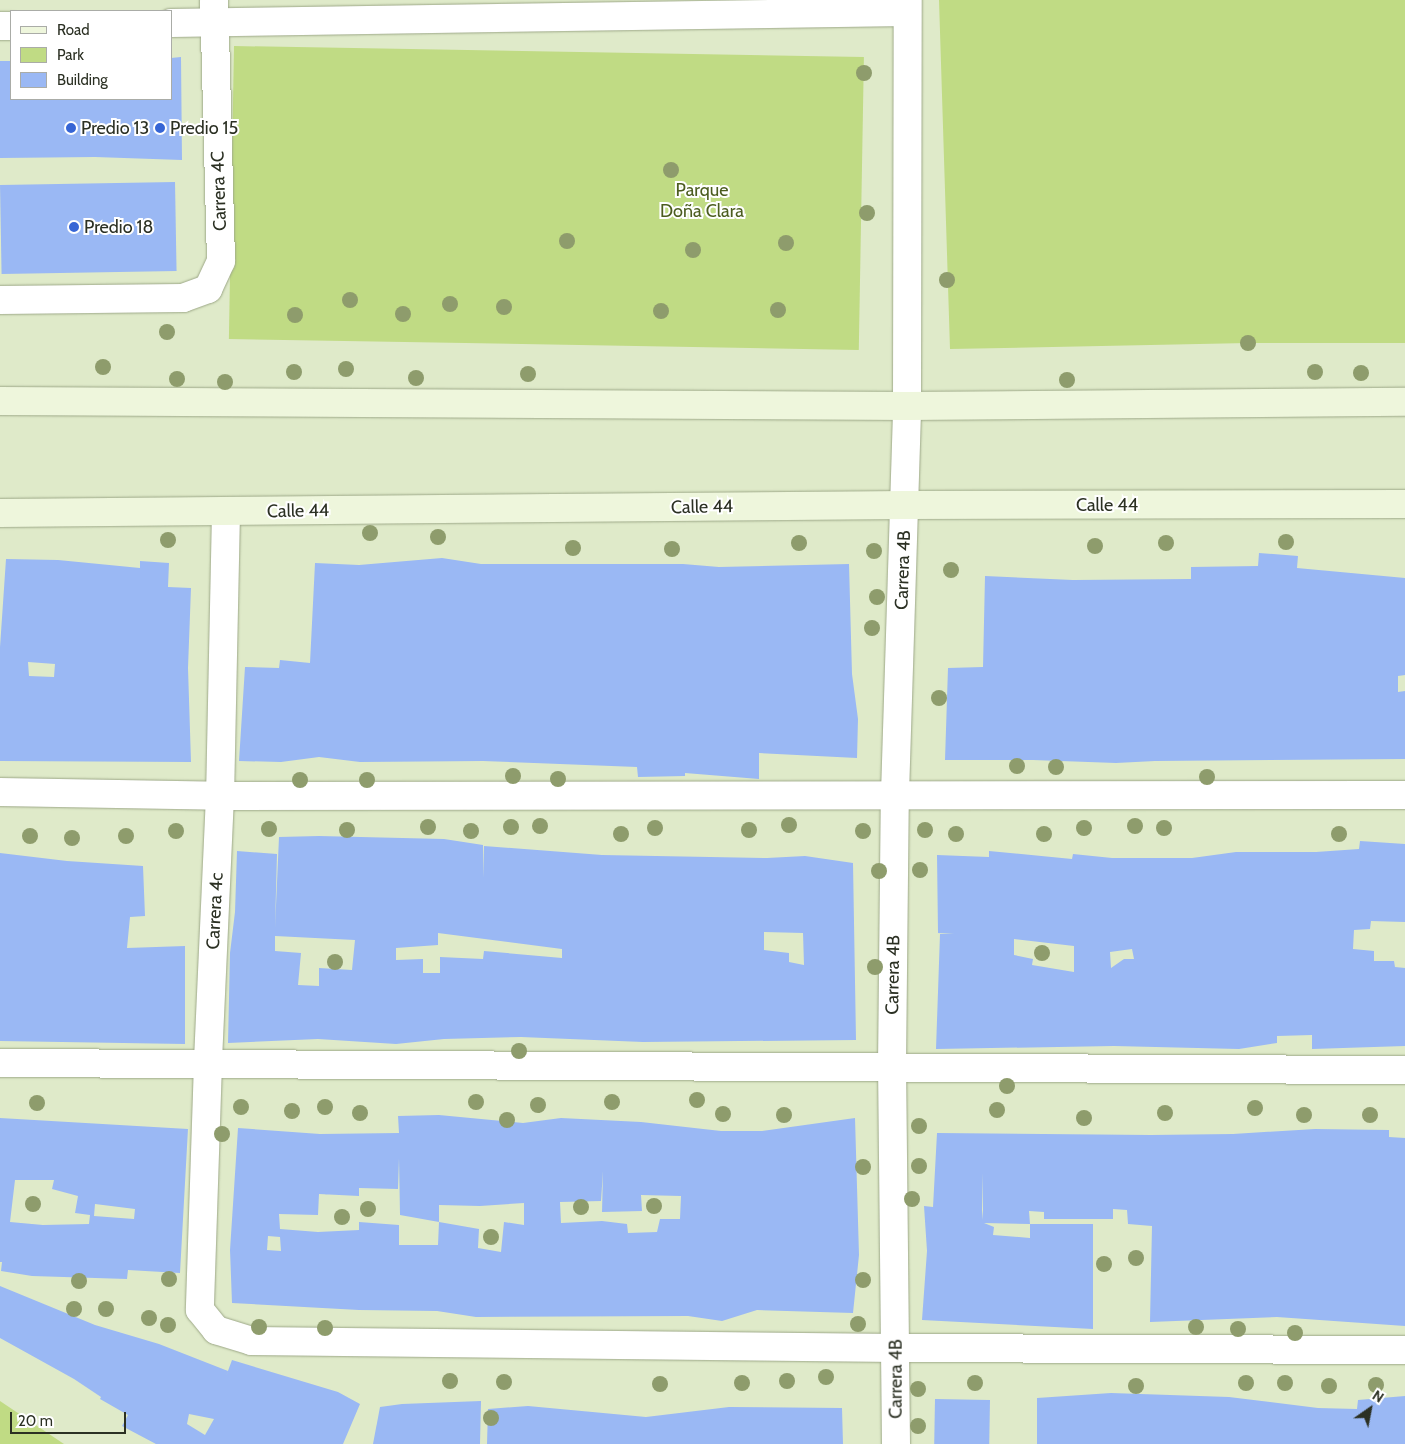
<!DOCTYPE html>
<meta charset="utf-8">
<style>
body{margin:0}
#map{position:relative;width:1405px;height:1444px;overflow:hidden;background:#dfeac9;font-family:Cabin,sans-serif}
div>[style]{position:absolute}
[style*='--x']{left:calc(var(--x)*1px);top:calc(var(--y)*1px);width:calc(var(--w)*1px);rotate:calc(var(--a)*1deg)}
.green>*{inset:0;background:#c0db84;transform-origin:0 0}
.building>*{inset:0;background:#9ab8f4;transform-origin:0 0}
.roads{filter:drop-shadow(0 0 1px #9da888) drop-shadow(0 0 1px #9da888)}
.street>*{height:28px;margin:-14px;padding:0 14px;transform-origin:14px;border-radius:14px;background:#fff}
.secondary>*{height:28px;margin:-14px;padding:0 14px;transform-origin:14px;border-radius:14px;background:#eef6dc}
.trees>*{width:16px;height:16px;margin:-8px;border-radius:50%;background:#8e9c6c}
.dots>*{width:14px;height:14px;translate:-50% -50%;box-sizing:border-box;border:2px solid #fff;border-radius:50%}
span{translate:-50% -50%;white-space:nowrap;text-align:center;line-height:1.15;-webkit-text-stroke:4px #fff;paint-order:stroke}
.poi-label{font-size:18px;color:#2b3023}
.left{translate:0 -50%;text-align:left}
.street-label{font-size:18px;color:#2b3023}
.park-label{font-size:18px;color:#4c5d20}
.legend{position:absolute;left:10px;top:10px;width:162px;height:90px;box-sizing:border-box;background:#fff;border:1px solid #aaaca7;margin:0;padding:6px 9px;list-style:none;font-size:15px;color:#2b3023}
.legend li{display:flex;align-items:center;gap:10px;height:25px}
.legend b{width:25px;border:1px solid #aaaca7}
.north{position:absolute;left:1345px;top:1384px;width:50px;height:50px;-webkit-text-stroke:4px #fff;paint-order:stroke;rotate:33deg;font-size:14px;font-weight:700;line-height:20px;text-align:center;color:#2b3023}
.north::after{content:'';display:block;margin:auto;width:18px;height:22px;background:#2b3023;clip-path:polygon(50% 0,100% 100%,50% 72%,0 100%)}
.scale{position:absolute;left:10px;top:1412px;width:116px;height:22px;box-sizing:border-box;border:2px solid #2b3023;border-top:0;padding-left:6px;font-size:15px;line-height:18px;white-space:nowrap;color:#2b3023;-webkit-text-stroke:4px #fff;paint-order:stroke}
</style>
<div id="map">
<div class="green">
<i style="clip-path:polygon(939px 0,1405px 0,1405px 343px,1248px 343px,950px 349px)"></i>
<i style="left:234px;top:46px;width:630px;height:293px;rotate:1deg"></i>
<i style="clip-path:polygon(0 1401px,64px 1444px,0 1444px)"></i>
</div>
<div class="building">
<i style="clip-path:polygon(181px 57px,182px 160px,95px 157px,0 158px,0 61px,11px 61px,11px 99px,171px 99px,171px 58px)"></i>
<i style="left:175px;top:182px;width:89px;height:175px;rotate:89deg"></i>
<i style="clip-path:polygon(1259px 553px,1298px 556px,1297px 568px,1405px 578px,1405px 675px,1398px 676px,1398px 692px,1405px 691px,1405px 759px,1155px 761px,1116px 763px,1033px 760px,945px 760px,948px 668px,983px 667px,985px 576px,1073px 580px,1191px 579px,1191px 567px,1258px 566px)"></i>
<i style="clip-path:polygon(442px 558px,481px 564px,683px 564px,719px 567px,849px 564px,852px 674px,858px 719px,857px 758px,759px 753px,759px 779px,685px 773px,685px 776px,638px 777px,637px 767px,483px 761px,360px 762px,319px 757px,281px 762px,239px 761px,245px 667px,279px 668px,280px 660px,310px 663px,315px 563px,359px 565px)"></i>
<i style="clip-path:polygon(evenodd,6px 559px,58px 560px,140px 568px,140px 561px,169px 563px,168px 587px,191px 588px,188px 668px,191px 762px,0 761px,0 647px,6px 559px,28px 662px,55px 664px,54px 677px,29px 676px,28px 662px)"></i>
<i style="clip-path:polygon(evenodd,319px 836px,444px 839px,483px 845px,483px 878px,484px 846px,602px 855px,767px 858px,805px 856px,853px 863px,856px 1040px,643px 1042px,521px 1037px,444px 1039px,396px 1044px,318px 1039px,228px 1043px,230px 953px,235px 912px,237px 851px,277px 854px,275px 928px,279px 837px,319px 836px,764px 932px,803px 933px,804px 965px,789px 962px,789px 953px,764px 950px,764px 932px,319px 836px,438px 933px,562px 949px,562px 958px,484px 951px,483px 959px,440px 957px,440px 973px,423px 973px,423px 959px,396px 960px,396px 948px,438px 945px,438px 933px,319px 836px,275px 936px,355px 940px,352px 970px,319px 968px,319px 986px,298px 985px,301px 953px,275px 951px,275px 936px)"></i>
<i style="clip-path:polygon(evenodd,1360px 841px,1405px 844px,1405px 922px,1371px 921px,1370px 929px,1354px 930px,1353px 949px,1374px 951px,1374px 961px,1394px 961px,1395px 967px,1405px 968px,1405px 1046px,1312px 1049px,1312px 1035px,1277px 1036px,1277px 1043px,1239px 1049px,1114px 1046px,936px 1049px,940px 934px,954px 934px,938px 933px,937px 855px,989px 857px,989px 851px,1072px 859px,1073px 854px,1112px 858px,1192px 858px,1236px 852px,1316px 852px,1359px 849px,1360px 841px,1014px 939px,1074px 946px,1074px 972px,1032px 965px,1033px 959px,1014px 955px,1014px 939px,1360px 841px,1132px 949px,1134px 959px,1124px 959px,1111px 968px,1110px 952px,1132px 949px)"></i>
<i style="clip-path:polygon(0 853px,67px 861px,143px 866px,145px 916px,130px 917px,127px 948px,185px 946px,185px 1044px,0 1041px)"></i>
<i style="clip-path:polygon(evenodd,439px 1115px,523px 1123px,561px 1118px,641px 1122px,721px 1131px,762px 1131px,855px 1118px,859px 1255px,853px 1313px,757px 1310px,722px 1321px,688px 1316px,476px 1317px,437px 1311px,359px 1310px,232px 1303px,230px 1250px,238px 1128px,320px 1134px,399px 1133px,398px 1116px,439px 1115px,399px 1158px,400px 1215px,439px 1222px,439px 1205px,480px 1206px,524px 1203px,524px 1225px,504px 1222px,501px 1252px,478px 1248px,479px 1229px,439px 1222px,438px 1245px,399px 1245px,399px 1225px,359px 1222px,359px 1230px,318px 1232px,280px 1229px,279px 1214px,318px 1215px,319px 1194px,359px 1196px,359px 1188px,398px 1189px,399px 1158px,439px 1115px,603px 1171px,602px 1212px,642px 1211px,641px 1195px,681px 1196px,680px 1219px,660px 1219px,657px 1232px,628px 1233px,627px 1224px,602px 1221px,561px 1223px,560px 1202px,601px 1201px,603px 1171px,439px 1115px,268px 1236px,280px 1237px,281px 1251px,267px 1250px,268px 1236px)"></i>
<i style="clip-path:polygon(evenodd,0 1118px,188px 1129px,180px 1273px,128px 1270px,127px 1279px,32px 1276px,1px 1271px,2px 1262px,0 1262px,0 1118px,15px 1180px,54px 1180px,52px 1189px,78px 1196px,75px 1213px,90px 1215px,89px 1224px,43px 1225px,10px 1222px,15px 1180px,0 1118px,95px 1204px,135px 1209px,134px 1219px,94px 1216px,95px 1204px)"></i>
<i style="clip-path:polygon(evenodd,1315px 1129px,1389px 1130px,1389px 1137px,1405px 1138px,1405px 1326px,1277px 1317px,1150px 1322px,1152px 1226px,1128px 1224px,1127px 1210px,1113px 1209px,1113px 1219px,1044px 1219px,1044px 1212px,1029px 1211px,1030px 1224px,984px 1223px,994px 1227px,993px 1235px,1030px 1238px,1030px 1224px,1093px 1224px,1093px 1329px,922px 1320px,927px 1251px,924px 1206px,933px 1207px,937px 1133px,1151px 1135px,1233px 1134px,1315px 1129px,983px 1173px,983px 1220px,982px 1210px,983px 1173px)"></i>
<i style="clip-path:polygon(evenodd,0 1286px,95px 1325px,159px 1344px,228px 1371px,225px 1379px,232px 1360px,338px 1392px,360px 1404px,343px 1444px,156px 1444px,122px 1426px,128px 1415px,100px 1399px,101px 1397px,74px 1379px,0 1338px,0 1286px,189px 1414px,214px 1419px,205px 1435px,187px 1424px,189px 1414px)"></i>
<i style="clip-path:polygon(1111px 1393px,1229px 1397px,1318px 1408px,1357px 1409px,1358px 1400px,1405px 1396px,1405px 1444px,1037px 1444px,1037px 1398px)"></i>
<i style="left:935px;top:1399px;width:55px;height:45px;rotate:1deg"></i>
<i style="clip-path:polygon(481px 1401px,480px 1444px,373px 1444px,380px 1407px,402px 1404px)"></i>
<i style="clip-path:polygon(528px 1406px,646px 1417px,729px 1407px,842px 1408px,843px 1444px,487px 1444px,488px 1409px)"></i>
</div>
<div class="roads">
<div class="street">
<i style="--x:171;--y:23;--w:736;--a:-0.86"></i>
<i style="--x:0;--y:26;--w:11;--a:0"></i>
<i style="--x:0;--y:300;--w:183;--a:-0.6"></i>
<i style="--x:183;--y:298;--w:27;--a:-20"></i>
<i style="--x:208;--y:289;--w:31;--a:-65"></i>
<i style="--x:221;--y:261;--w:261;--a:-91.5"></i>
<i style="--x:226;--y:512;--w:284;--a:91.2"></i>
<i style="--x:220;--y:796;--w:267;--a:92.6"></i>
<i style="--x:208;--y:1063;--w:247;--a:91.9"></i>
<i style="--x:200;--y:1310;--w:26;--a:51"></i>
<i style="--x:216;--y:1330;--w:37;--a:17"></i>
<i style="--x:251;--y:1341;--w:646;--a:0.62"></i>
<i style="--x:897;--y:1348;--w:508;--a:0.23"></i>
<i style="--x:0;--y:792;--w:220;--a:1"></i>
<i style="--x:220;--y:796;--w:1185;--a:-0.05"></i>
<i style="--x:0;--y:1063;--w:1405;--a:0.29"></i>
<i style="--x:896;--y:1444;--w:378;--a:-90.6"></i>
<i style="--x:892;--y:1066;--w:272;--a:-89.4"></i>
<i style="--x:895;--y:794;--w:388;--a:-88.2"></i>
<i style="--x:907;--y:406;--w:406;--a:-89.9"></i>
</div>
<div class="secondary">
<i style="--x:0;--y:401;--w:907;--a:0.32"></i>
<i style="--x:907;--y:406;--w:498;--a:-0.5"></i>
<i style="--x:0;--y:513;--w:905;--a:-0.51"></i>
<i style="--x:905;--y:505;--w:500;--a:-0.11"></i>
</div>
</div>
<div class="trees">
<i style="left:864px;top:73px"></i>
<i style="left:671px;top:170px"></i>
<i style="left:867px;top:213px"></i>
<i style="left:567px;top:241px"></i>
<i style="left:786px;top:243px"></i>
<i style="left:693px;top:250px"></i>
<i style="left:947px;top:280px"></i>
<i style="left:350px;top:300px"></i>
<i style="left:450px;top:304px"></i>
<i style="left:504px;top:307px"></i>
<i style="left:778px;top:310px"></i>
<i style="left:661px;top:311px"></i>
<i style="left:403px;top:314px"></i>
<i style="left:295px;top:315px"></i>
<i style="left:167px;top:332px"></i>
<i style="left:1248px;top:343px"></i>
<i style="left:103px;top:367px"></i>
<i style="left:346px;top:369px"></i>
<i style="left:294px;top:372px"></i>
<i style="left:1315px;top:372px"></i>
<i style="left:1361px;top:373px"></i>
<i style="left:528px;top:374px"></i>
<i style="left:416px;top:378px"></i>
<i style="left:177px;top:379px"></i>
<i style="left:1067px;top:380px"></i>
<i style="left:225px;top:382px"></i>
<i style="left:370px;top:533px"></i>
<i style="left:438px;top:537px"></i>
<i style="left:168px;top:540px"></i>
<i style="left:1286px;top:542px"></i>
<i style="left:799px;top:543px"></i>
<i style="left:1166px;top:543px"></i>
<i style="left:1095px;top:546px"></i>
<i style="left:573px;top:548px"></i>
<i style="left:672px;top:549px"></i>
<i style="left:874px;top:551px"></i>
<i style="left:951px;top:570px"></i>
<i style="left:877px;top:597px"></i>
<i style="left:872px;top:628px"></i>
<i style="left:939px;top:698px"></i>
<i style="left:1017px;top:766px"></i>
<i style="left:1056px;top:767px"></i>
<i style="left:513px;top:776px"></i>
<i style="left:1207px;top:777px"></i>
<i style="left:558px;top:779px"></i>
<i style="left:300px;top:780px"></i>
<i style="left:367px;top:780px"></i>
<i style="left:789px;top:825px"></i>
<i style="left:540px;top:826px"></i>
<i style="left:1135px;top:826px"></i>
<i style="left:428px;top:827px"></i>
<i style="left:511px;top:827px"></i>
<i style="left:655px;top:828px"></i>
<i style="left:1084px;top:828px"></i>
<i style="left:1164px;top:828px"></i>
<i style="left:269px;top:829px"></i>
<i style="left:347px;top:830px"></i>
<i style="left:749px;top:830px"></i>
<i style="left:925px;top:830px"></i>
<i style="left:176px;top:831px"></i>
<i style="left:471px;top:831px"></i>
<i style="left:863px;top:831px"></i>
<i style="left:621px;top:834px"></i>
<i style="left:956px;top:834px"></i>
<i style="left:1044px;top:834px"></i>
<i style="left:1339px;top:834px"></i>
<i style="left:30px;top:836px"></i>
<i style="left:126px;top:836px"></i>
<i style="left:72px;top:838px"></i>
<i style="left:920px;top:870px"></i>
<i style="left:879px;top:871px"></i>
<i style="left:1042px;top:953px"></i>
<i style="left:335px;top:962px"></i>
<i style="left:875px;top:967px"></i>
<i style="left:519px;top:1051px"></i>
<i style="left:1007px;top:1086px"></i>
<i style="left:697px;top:1100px"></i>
<i style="left:476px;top:1102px"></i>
<i style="left:612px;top:1102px"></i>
<i style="left:37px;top:1103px"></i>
<i style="left:538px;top:1105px"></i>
<i style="left:241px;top:1107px"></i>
<i style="left:325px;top:1107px"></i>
<i style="left:1255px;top:1108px"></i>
<i style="left:997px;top:1110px"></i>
<i style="left:292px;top:1111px"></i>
<i style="left:360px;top:1113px"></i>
<i style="left:1165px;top:1113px"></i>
<i style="left:723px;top:1114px"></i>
<i style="left:784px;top:1115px"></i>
<i style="left:1304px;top:1115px"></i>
<i style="left:1370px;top:1115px"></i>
<i style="left:1084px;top:1118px"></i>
<i style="left:507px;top:1120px"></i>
<i style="left:919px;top:1126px"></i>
<i style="left:222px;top:1134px"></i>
<i style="left:919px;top:1166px"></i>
<i style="left:863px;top:1167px"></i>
<i style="left:912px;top:1199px"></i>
<i style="left:33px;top:1204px"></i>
<i style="left:654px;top:1206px"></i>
<i style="left:581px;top:1207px"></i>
<i style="left:368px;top:1209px"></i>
<i style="left:342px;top:1217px"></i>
<i style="left:491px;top:1237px"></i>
<i style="left:1136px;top:1258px"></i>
<i style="left:1104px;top:1264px"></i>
<i style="left:169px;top:1279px"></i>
<i style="left:863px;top:1280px"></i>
<i style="left:79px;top:1281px"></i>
<i style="left:74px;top:1309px"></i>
<i style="left:106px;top:1309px"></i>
<i style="left:149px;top:1318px"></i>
<i style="left:858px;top:1324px"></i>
<i style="left:168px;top:1325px"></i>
<i style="left:259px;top:1327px"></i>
<i style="left:1196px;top:1327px"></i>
<i style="left:325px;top:1328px"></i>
<i style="left:1238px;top:1329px"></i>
<i style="left:1295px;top:1333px"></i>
<i style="left:826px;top:1377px"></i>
<i style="left:450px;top:1381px"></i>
<i style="left:787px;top:1381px"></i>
<i style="left:504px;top:1382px"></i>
<i style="left:742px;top:1383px"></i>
<i style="left:975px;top:1383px"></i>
<i style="left:1246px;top:1383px"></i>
<i style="left:1285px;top:1383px"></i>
<i style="left:660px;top:1384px"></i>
<i style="left:1376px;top:1385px"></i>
<i style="left:1136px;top:1386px"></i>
<i style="left:1329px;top:1386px"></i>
<i style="left:918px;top:1389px"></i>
<i style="left:491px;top:1418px"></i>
<i style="left:918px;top:1426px"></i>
</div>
<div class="dots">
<i style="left:71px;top:128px;background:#3665d5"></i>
<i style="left:160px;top:128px;background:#3665d5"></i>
<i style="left:74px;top:227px;background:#3665d5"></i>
</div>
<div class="poi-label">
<span class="left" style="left:81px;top:128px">Predio 13</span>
<span class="left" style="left:170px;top:128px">Predio 15</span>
<span class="left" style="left:84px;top:227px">Predio 18</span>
</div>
<div class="street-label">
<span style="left:219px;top:191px;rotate:-92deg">Carrera 4C</span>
<span style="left:1107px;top:505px">Calle 44</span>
<span style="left:702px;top:507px;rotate:-1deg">Calle 44</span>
<span style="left:298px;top:511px;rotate:-1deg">Calle 44</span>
<span style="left:903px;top:570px;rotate:-88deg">Carrera 4B</span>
<span style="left:215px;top:911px;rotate:-87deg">Carrera 4c</span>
<span style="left:893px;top:975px;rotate:-89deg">Carrera 4B</span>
<span style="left:896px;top:1379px;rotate:-90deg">Carrera 4B</span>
</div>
<div class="park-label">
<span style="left:702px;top:201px">Parque<br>Doña Clara</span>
</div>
<ul class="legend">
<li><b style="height:6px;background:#eef6dc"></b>Road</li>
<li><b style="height:14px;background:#c0db84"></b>Park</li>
<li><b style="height:14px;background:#9ab8f4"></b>Building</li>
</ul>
<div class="north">N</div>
<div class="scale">20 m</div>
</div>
